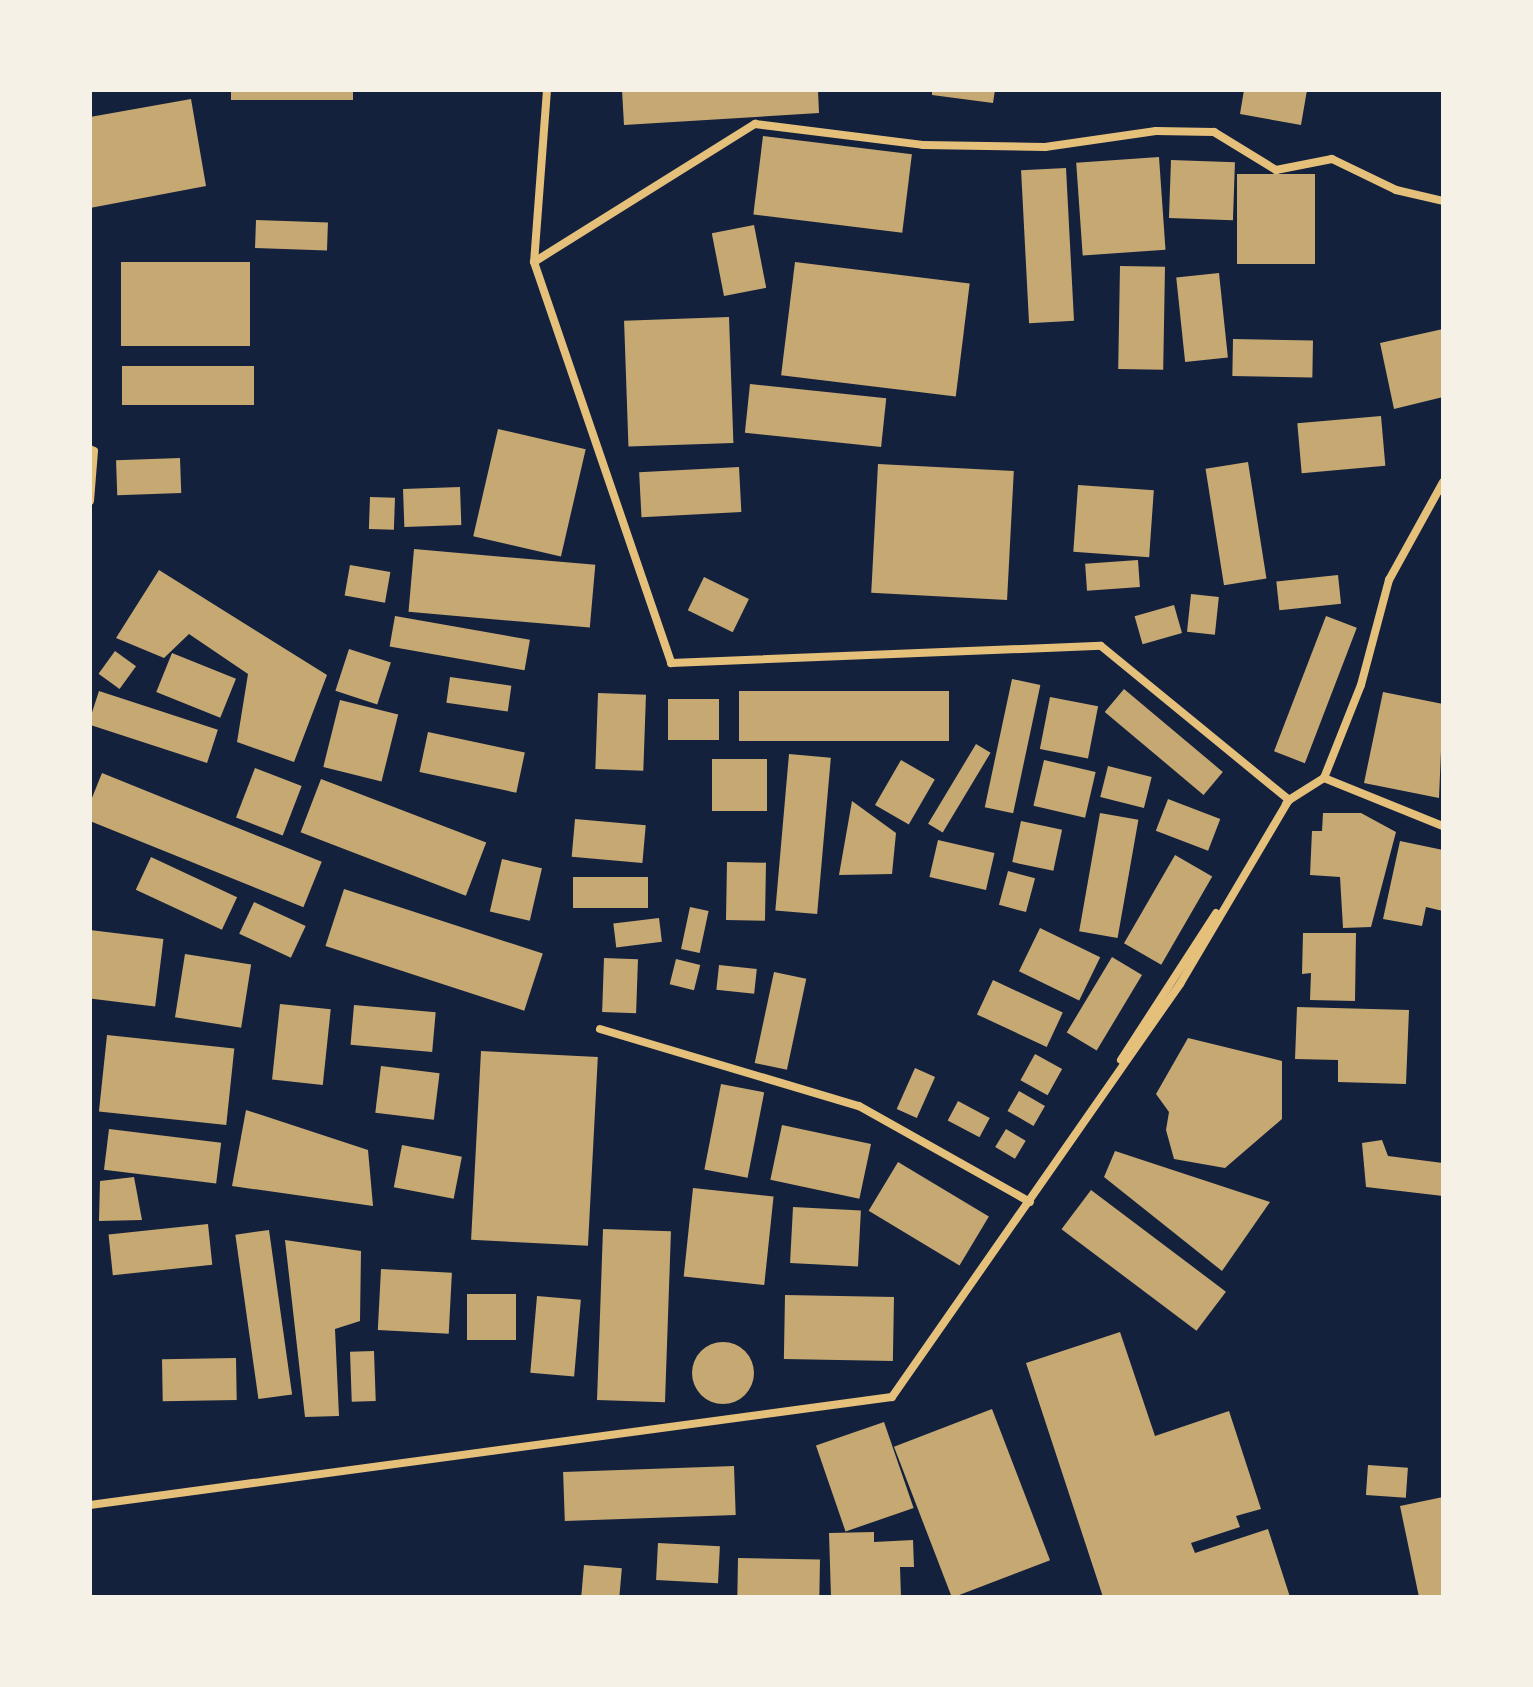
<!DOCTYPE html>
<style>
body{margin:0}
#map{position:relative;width:1533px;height:1687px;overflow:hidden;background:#14213d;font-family:"PT Serif",serif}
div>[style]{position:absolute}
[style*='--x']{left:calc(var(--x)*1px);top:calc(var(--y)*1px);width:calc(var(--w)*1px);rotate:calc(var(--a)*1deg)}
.building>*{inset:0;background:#c6a872;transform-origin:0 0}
.round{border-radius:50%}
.minor>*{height:8px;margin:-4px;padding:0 4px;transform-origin:4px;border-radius:4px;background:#e5c07b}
span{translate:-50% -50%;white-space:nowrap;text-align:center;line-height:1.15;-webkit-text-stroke:8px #f6f1e7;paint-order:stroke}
.frame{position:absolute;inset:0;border:92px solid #f6f1e7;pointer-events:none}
</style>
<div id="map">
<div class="building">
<i style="left:231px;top:90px;width:122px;height:10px"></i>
<i style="clip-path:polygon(622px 90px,818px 90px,819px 113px,624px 125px)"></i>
<i style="clip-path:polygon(932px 90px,995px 90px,993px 103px,932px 95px)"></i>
<i style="clip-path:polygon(1244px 90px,1307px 90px,1301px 125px,1240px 114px)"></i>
<i style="clip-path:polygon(191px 99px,206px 186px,90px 208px,90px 117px)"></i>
<i style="left:763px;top:136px;width:150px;height:79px;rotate:7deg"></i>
<i style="left:1159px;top:157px;width:93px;height:83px;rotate:86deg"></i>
<i style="left:1171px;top:160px;width:64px;height:58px;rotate:2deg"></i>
<i style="left:1066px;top:168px;width:153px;height:45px;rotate:87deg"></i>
<i style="left:1237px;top:174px;width:78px;height:90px"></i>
<i style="left:256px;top:220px;width:72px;height:28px;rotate:2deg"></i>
<i style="left:754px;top:225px;width:64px;height:43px;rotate:79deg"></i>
<i style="left:121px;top:262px;width:129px;height:84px"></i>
<i style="left:795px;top:262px;width:176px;height:114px;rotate:7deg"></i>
<i style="left:1120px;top:266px;width:45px;height:103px;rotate:1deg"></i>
<i style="left:1219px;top:273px;width:85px;height:43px;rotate:84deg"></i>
<i style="left:729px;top:317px;width:126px;height:105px;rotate:88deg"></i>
<i style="clip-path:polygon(1443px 329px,1443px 397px,1394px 409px,1380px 343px)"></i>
<i style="left:1233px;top:339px;width:80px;height:37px;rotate:1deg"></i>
<i style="left:122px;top:366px;width:132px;height:39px"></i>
<i style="left:750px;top:384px;width:137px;height:49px;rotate:6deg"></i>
<i style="left:1381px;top:416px;width:50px;height:84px;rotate:85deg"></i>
<i style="left:498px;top:429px;width:90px;height:110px;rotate:13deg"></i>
<i style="left:180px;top:458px;width:35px;height:64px;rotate:88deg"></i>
<i style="left:1248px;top:462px;width:118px;height:43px;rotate:81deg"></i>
<i style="left:878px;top:464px;width:136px;height:129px;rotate:3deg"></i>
<i style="left:739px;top:467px;width:45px;height:100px;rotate:87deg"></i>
<i style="left:1078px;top:485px;width:76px;height:67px;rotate:4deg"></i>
<i style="left:460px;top:487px;width:38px;height:57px;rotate:88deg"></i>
<i style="left:370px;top:497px;width:25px;height:32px;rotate:2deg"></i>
<i style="left:414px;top:549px;width:182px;height:63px;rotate:5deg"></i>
<i style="left:1138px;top:560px;width:27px;height:53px;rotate:86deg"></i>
<i style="left:350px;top:565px;width:41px;height:31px;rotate:10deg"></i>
<i style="clip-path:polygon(159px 570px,327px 675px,294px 762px,237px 742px,248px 674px,189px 634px,164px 658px,116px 638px)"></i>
<i style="left:1338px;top:575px;width:29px;height:62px;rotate:84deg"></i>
<i style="left:704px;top:577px;width:50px;height:37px;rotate:26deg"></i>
<i style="left:1191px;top:594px;width:28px;height:38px;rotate:6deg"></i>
<i style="left:1174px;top:605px;width:29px;height:41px;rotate:74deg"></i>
<i style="left:395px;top:616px;width:137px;height:31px;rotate:10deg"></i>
<i style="left:1326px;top:616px;width:33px;height:145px;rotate:21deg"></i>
<i style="left:349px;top:649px;width:44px;height:44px;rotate:18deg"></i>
<i style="left:115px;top:651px;width:26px;height:28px;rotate:36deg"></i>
<i style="left:172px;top:653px;width:69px;height:42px;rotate:22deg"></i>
<i style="left:450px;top:677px;width:62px;height:26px;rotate:8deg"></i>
<i style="left:1012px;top:679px;width:29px;height:131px;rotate:12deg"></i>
<i style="left:1124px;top:689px;width:129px;height:30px;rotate:40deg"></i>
<i style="left:99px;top:691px;width:125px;height:35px;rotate:18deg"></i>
<i style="left:739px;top:691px;width:210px;height:50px"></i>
<i style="clip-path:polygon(1383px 692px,1443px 704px,1439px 798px,1364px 783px)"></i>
<i style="left:598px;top:693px;width:48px;height:76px;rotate:2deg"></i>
<i style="left:1050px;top:697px;width:49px;height:53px;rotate:11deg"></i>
<i style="left:668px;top:699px;width:51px;height:41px"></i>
<i style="left:340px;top:700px;width:60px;height:69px;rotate:14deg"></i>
<i style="left:428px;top:732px;width:99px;height:41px;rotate:12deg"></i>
<i style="left:976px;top:744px;width:17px;height:93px;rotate:31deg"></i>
<i style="left:789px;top:754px;width:42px;height:157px;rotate:5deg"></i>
<i style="left:712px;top:759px;width:55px;height:52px"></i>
<i style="left:901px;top:760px;width:39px;height:52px;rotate:30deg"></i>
<i style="left:1044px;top:760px;width:53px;height:47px;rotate:13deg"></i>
<i style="left:1108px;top:766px;width:45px;height:32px;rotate:14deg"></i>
<i style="left:255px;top:768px;width:50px;height:53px;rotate:21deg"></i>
<i style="left:102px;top:773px;width:237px;height:49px;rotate:22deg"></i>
<i style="left:321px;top:779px;width:177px;height:57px;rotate:21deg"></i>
<i style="left:1168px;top:799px;width:56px;height:34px;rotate:21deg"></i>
<i style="clip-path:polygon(852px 801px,896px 833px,892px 874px,839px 875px)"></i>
<i style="left:1100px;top:813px;width:39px;height:120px;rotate:10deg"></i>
<i style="clip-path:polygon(1323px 813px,1361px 813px,1396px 832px,1371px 927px,1343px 928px,1340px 877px,1310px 875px,1312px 831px,1322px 831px)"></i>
<i style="left:575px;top:819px;width:71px;height:38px;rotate:5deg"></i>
<i style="left:1021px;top:821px;width:42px;height:42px;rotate:12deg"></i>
<i style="left:938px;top:840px;width:58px;height:38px;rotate:13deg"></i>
<i style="clip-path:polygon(1400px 841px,1443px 850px,1443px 911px,1426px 907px,1422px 926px,1383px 919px)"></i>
<i style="left:1175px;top:855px;width:43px;height:102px;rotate:30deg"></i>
<i style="left:151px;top:857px;width:95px;height:36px;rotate:25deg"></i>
<i style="left:502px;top:859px;width:41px;height:54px;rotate:13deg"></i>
<i style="left:727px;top:862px;width:39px;height:58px;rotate:1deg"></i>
<i style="left:1008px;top:871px;width:28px;height:35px;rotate:15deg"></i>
<i style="left:573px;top:877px;width:75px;height:31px"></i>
<i style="left:344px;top:889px;width:209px;height:60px;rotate:18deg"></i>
<i style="left:254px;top:902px;width:57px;height:35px;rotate:25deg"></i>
<i style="left:690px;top:907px;width:19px;height:43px;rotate:12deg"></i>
<i style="left:659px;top:918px;width:24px;height:46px;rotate:83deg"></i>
<i style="left:1040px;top:928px;width:67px;height:48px;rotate:26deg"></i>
<i style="left:90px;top:930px;width:74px;height:68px;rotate:7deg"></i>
<i style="clip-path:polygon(1303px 933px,1356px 933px,1355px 1001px,1310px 1000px,1311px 973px,1302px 974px)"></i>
<i style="left:185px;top:954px;width:67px;height:64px;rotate:9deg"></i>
<i style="left:1112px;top:957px;width:35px;height:88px;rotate:31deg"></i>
<i style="left:604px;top:958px;width:34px;height:54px;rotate:2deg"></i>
<i style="left:676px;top:959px;width:25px;height:26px;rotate:14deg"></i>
<i style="left:719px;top:965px;width:38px;height:25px;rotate:6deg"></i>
<i style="left:774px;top:972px;width:33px;height:93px;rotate:12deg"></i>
<i style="left:993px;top:980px;width:77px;height:38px;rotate:25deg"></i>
<i style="left:280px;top:1004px;width:51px;height:76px;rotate:6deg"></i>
<i style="left:354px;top:1005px;width:82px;height:40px;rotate:5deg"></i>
<i style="clip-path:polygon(1297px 1007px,1409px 1010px,1406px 1084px,1338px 1082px,1338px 1060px,1295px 1059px)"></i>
<i style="left:107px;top:1035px;width:128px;height:77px;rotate:6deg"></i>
<i style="clip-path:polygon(1188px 1038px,1282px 1061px,1282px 1119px,1225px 1168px,1174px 1159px,1166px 1130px,1169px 1112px,1156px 1094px)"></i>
<i style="left:481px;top:1051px;width:117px;height:189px;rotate:3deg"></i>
<i style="left:1035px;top:1054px;width:31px;height:30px;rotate:29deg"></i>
<i style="left:381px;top:1066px;width:59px;height:47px;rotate:7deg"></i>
<i style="left:915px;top:1068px;width:22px;height:45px;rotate:24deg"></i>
<i style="left:721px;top:1084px;width:44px;height:87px;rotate:11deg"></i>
<i style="left:1019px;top:1091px;width:30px;height:23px;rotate:30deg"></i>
<i style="left:958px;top:1101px;width:36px;height:22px;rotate:28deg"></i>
<i style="clip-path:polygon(246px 1110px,368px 1150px,373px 1206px,232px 1186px)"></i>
<i style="left:782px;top:1125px;width:91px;height:56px;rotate:12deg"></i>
<i style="left:109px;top:1129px;width:113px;height:41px;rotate:7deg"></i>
<i style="left:1006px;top:1129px;width:23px;height:21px;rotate:31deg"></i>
<i style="clip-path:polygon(1382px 1140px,1388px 1156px,1443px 1163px,1443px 1196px,1366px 1187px,1362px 1143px)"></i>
<i style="left:402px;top:1145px;width:61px;height:43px;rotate:11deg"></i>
<i style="clip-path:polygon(1115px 1151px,1270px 1202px,1222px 1271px,1104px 1177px)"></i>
<i style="left:898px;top:1162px;width:106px;height:57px;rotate:31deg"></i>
<i style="clip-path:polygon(134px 1177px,142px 1220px,99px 1221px,100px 1181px)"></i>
<i style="left:693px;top:1188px;width:81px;height:89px;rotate:6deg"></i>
<i style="left:1091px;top:1190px;width:169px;height:49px;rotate:37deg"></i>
<i style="left:793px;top:1207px;width:68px;height:56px;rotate:3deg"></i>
<i style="left:208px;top:1224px;width:41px;height:100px;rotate:84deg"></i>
<i style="left:603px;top:1229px;width:68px;height:171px;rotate:2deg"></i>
<i style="left:269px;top:1230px;width:166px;height:34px;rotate:82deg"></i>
<i style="clip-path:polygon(285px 1240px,361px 1251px,360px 1321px,335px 1329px,339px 1416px,305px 1417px)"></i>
<i style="left:381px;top:1269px;width:71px;height:61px;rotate:3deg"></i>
<i style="left:467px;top:1294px;width:49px;height:46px"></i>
<i style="left:785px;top:1295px;width:109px;height:64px;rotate:1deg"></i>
<i style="left:537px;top:1296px;width:44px;height:77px;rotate:5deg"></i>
<i style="clip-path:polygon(1120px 1332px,1155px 1436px,1229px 1411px,1261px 1509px,1236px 1516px,1240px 1527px,1191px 1543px,1195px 1553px,1268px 1529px,1290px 1597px,1103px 1597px,1026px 1363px)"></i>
<i class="round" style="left:692px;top:1342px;width:62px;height:62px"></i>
<i style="left:374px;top:1351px;width:50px;height:24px;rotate:88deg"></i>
<i style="left:236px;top:1358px;width:42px;height:74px;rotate:89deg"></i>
<i style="left:992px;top:1409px;width:162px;height:105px;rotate:69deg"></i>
<i style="left:884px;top:1422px;width:91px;height:72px;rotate:71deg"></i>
<i style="left:1368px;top:1465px;width:40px;height:30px;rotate:4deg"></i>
<i style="left:734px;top:1466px;width:49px;height:171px;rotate:88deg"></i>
<i style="clip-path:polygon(1443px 1497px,1443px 1597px,1419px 1597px,1400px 1506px)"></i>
<i style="clip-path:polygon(874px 1532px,874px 1542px,913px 1540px,914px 1567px,900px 1567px,901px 1597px,831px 1597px,829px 1533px)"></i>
<i style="left:658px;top:1543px;width:62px;height:37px;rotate:3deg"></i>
<i style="left:738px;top:1558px;width:82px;height:39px;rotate:1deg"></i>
<i style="left:584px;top:1565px;width:38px;height:32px;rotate:5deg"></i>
</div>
<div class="minor">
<i style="--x:547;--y:90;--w:172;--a:94.3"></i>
<i style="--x:534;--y:262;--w:424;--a:71.1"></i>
<i style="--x:671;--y:663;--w:430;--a:-2.3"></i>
<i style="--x:1101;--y:646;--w:243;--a:39.3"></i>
<i style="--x:1289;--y:800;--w:5;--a:127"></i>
<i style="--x:534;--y:262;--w:261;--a:-32"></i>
<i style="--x:755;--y:124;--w:169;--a:7.1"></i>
<i style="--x:923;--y:145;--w:122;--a:0.9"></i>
<i style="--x:1045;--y:147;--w:112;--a:-8.2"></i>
<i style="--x:1156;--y:131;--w:58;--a:1"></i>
<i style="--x:1214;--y:132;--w:73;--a:31.5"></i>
<i style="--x:1276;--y:170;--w:57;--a:-11.1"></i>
<i style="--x:1332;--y:159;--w:71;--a:25.8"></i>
<i style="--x:1396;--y:190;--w:48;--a:13.2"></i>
<i style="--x:90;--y:449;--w:4;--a:27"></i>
<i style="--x:94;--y:451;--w:50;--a:94.6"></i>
<i style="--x:1324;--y:778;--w:128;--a:22"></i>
<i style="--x:600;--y:1029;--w:270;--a:16.6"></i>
<i style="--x:859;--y:1106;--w:196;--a:29.3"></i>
<i style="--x:1121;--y:1060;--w:175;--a:-57.1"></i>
<i style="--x:90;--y:1505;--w:809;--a:-7.67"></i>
<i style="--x:892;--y:1397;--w:504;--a:-55.11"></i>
<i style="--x:1180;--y:984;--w:214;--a:-59.4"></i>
<i style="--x:1289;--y:800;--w:41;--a:-32.2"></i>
<i style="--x:1324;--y:778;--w:100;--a:-68.3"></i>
<i style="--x:1361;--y:685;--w:109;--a:-75.1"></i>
<i style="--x:1389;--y:580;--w:112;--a:-61.1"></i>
</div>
<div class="frame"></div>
</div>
